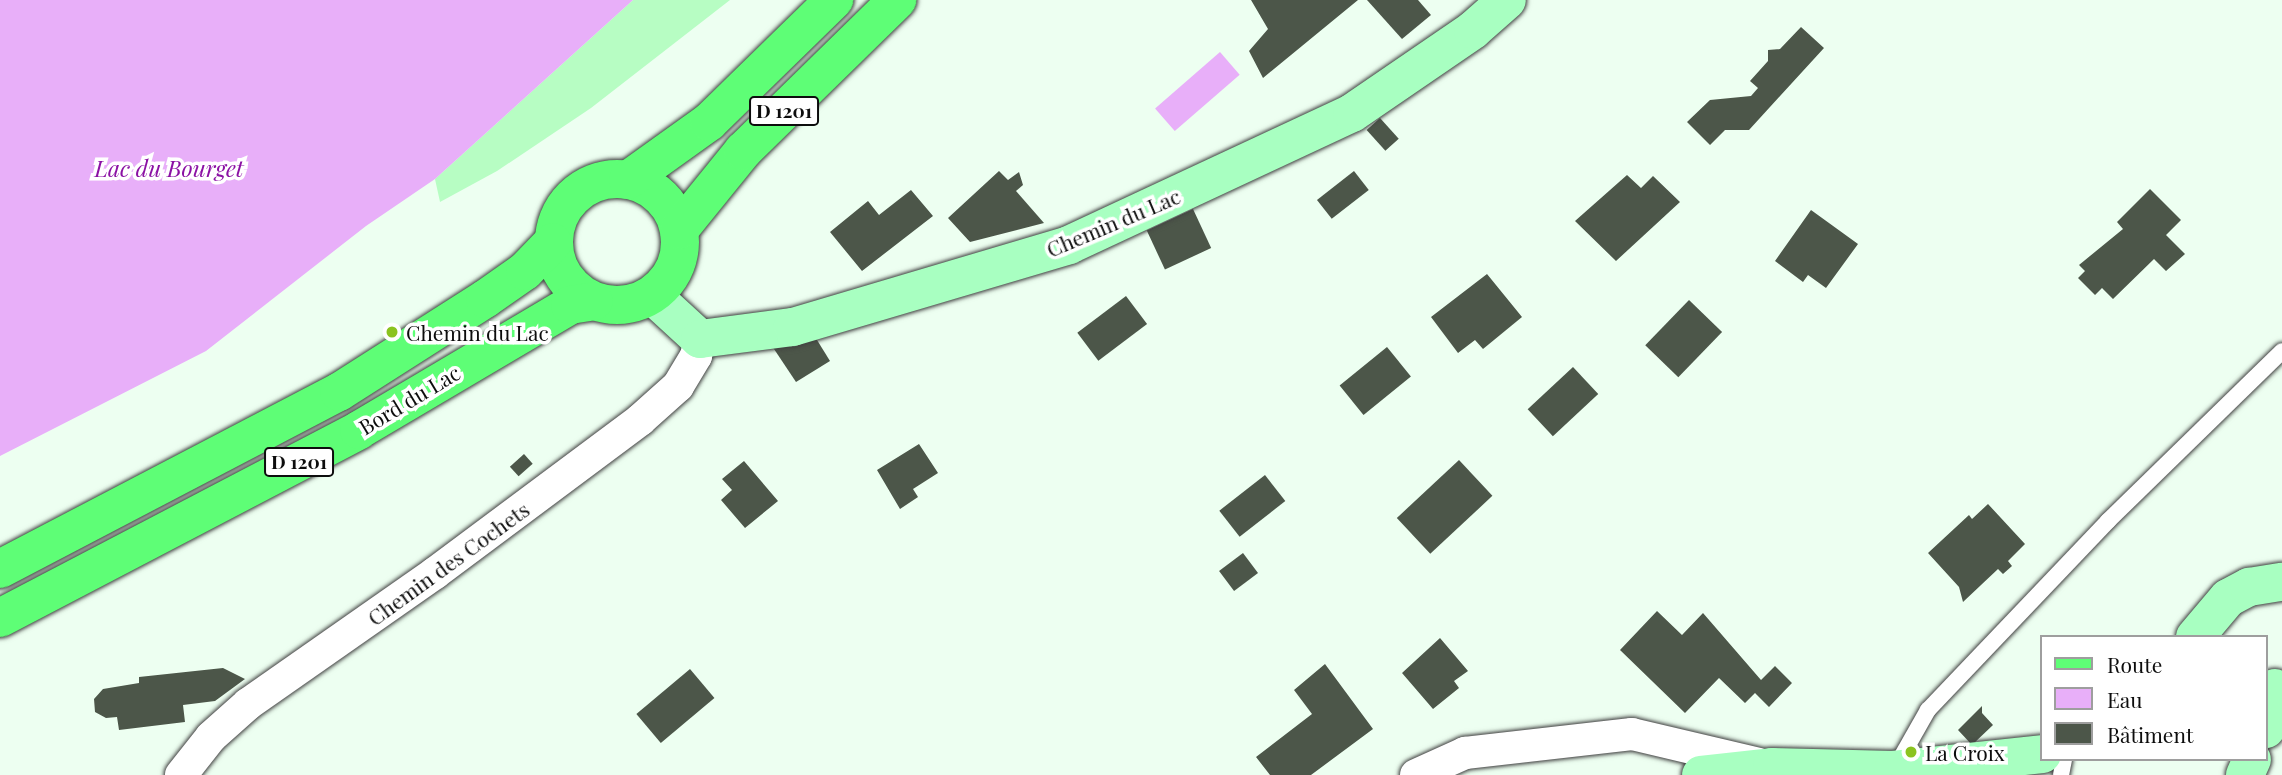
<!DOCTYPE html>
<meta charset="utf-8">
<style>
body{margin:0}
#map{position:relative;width:2282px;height:775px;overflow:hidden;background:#edfff1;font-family:"Playfair Display",serif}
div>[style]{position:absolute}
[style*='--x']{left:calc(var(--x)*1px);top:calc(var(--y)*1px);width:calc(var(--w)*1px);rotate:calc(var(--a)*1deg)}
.sand>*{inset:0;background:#b7fdc3}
.water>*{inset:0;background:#e8aff9;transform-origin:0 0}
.building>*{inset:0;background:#4c5649;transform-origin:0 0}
.roads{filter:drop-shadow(0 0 2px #404040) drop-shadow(0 0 2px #404040)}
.lane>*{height:16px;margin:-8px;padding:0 8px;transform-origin:8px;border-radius:8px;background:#fff}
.street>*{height:32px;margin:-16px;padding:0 16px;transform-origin:16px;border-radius:16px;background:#fff}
.secondary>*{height:38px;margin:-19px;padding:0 19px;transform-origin:19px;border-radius:19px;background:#a8ffc1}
.primary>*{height:38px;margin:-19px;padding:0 19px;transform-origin:19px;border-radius:19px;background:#5efe76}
.primary>.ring{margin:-19px;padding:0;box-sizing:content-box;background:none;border:38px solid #5efe76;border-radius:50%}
.dots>*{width:19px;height:19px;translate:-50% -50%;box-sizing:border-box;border:4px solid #fff;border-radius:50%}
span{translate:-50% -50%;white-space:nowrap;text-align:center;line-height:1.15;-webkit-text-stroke:7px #fff;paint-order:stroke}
.shield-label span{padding:2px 5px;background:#fff;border:2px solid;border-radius:5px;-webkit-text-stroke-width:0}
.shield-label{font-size:19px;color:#0d0d0d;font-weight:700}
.street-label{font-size:21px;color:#0d0d0d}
.poi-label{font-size:21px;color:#0d0d0d}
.left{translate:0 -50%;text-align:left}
.water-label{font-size:23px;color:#8b11a4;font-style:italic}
.legend{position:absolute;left:2040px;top:635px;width:228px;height:126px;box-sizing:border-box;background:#fff;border:2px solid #9e9e9e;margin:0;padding:9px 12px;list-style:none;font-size:21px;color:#0d0d0d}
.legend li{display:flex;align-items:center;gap:14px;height:35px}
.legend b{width:35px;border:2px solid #9e9e9e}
</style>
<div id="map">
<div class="sand">
<i style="clip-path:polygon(633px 0,730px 0,591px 108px,497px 171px,440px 202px,435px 179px)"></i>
</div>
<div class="water">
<i style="clip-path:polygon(0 0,633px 0,435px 179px,366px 226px,206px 351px,0 456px)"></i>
<i style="left:1220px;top:52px;width:30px;height:86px;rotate:49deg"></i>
</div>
<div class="building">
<i style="clip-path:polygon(1251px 0,1358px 0,1263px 78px,1249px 51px,1268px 29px)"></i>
<i style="clip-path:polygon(1367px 0,1418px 0,1431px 15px,1402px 39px)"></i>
<i style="clip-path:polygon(1801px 27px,1824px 48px,1749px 130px,1725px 130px,1710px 145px,1687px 122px,1710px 100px,1751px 96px,1758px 88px,1750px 81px,1768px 61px,1768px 50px,1780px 49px)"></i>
<i style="left:1380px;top:118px;width:28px;height:18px;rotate:48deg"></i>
<i style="clip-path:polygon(999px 171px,1008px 180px,1019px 172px,1023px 185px,1016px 191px,1044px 223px,970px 242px,948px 218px)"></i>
<i style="left:1354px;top:171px;width:24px;height:47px;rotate:52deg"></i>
<i style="clip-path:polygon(1627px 175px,1641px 188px,1653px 176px,1680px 202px,1616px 261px,1575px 221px)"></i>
<i style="clip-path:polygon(2150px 189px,2181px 220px,2166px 235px,2185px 254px,2166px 271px,2154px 259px,2113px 299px,2102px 288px,2095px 295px,2078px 278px,2085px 271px,2079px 265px,2123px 229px,2117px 222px)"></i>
<i style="clip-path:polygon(911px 190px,933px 216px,862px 271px,830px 232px,868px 201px,879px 215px)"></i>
<i style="left:1193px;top:209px;width:43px;height:51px;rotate:65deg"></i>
<i style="clip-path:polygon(1811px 210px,1858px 244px,1826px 288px,1808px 275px,1803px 282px,1775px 261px)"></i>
<i style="clip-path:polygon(1487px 274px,1522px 317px,1483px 349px,1475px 340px,1458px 353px,1431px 317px)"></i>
<i style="left:1126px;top:296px;width:35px;height:61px;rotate:53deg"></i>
<i style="left:1689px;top:300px;width:46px;height:63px;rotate:44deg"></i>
<i style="clip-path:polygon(768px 340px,817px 340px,830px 361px,796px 382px)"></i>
<i style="left:1387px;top:347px;width:38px;height:61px;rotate:51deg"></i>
<i style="left:1573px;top:367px;width:37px;height:62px;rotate:47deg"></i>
<i style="clip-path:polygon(919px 444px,938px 473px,913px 489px,918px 497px,900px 509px,877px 470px)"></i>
<i style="left:524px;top:454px;width:13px;height:19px;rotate:48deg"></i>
<i style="left:1459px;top:460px;width:49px;height:85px;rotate:47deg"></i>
<i style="clip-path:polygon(744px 461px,778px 501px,745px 528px,721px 500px,732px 490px,722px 479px)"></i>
<i style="left:1265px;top:475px;width:33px;height:58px;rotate:52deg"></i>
<i style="clip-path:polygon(1988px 504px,2025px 544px,2008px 561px,2012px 566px,2003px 574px,1998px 569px,1963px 602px,1959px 587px,1928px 553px,1969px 515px,1972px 519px)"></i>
<i style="left:1243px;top:553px;width:25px;height:30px;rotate:53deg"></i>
<i style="clip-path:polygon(1657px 611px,1682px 635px,1703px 613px,1761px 680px,1775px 666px,1792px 683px,1769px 707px,1755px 693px,1745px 703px,1719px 678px,1685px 713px,1620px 650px)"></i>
<i style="clip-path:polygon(1440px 638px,1468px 671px,1454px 681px,1459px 688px,1433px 709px,1402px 673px)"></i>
<i style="clip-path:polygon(1325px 664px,1373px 729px,1311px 775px,1270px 775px,1256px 757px,1312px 714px,1294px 690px)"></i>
<i style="clip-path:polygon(223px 668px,245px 679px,215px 701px,183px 705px,185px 722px,119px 730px,117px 717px,106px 718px,95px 712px,94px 699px,103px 689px,139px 683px,139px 677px)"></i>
<i style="left:690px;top:669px;width:38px;height:70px;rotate:50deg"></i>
<i style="clip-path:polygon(1982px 706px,1982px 713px,1993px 725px,1972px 745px,1958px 730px)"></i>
</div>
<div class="roads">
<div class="lane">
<i style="--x:1895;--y:768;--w:67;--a:-60.4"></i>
<i style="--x:1928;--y:710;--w:261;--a:-46.4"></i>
<i style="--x:2108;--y:521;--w:243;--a:-44.3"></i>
<i style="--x:2061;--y:775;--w:16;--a:-79"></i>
</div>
<div class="street">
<i style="--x:181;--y:775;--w:48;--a:-51.7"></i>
<i style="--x:211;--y:737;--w:50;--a:-41.7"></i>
<i style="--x:248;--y:704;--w:228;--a:-35"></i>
<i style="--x:435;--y:573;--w:256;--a:-36.7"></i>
<i style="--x:640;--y:420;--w:51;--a:-41.8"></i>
<i style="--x:678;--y:386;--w:35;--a:-59"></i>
<i style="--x:696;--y:356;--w:17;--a:-77"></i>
<i style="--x:1416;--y:775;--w:54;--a:-24.2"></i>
<i style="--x:1465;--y:753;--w:168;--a:-6.5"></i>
<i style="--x:1632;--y:734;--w:130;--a:13.3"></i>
</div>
<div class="secondary">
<i style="--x:652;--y:295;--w:65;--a:42.5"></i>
<i style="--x:700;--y:339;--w:94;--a:-7.4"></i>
<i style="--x:793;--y:327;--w:288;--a:-16.5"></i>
<i style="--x:1069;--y:245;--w:312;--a:-25"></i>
<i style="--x:1352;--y:113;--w:147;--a:-34.4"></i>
<i style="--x:1473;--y:30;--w:45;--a:-41.4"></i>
<i style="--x:2195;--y:637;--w:51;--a:-49.8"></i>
<i style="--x:2228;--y:598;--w:24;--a:-28"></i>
<i style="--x:2249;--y:587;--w:33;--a:-9"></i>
<i style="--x:2266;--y:729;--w:42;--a:-77.6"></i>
<i style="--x:1701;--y:775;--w:71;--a:-6.4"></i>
<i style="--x:1772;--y:767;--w:121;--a:1.4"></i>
<i style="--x:1893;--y:770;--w:150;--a:-6.1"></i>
<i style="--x:2245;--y:775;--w:17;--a:-66"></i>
</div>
<div class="primary">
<i class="ring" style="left:554px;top:179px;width:88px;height:88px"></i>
<i style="--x:628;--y:180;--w:100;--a:-35.6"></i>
<i style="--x:709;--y:122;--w:175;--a:-44.3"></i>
<i style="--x:679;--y:230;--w:102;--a:-51"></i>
<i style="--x:743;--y:151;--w:216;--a:-44.4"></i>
<i style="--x:0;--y:569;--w:382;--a:-27.6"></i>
<i style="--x:339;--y:392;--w:173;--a:-32.5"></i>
<i style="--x:485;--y:299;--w:49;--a:-35"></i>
<i style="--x:525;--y:271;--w:40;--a:-46"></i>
<i style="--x:0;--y:618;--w:405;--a:-27.6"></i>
<i style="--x:359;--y:430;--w:245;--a:-30.6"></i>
<i style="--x:570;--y:305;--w:24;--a:-9"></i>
</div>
</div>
<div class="dots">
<i style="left:392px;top:332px;background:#8bc31f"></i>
<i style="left:1911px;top:752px;background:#8bc31f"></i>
</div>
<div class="shield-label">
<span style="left:784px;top:111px">D 1201</span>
<span style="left:299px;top:462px">D 1201</span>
</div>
<div class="street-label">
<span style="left:1113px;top:222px;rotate:-23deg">Chemin du Lac</span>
<span style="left:409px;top:399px;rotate:-31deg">Bord du Lac</span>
<span style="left:448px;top:563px;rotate:-36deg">Chemin des Cochets</span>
</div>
<div class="poi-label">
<span class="left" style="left:406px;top:332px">Chemin du Lac</span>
<span class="left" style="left:1925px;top:752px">La Croix</span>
</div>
<div class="water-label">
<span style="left:169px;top:168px">Lac du Bourget</span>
</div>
<ul class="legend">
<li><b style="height:9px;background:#5efe76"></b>Route</li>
<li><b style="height:19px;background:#e8aff9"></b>Eau</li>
<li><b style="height:19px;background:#4c5649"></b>Bâtiment</li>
</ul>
</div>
